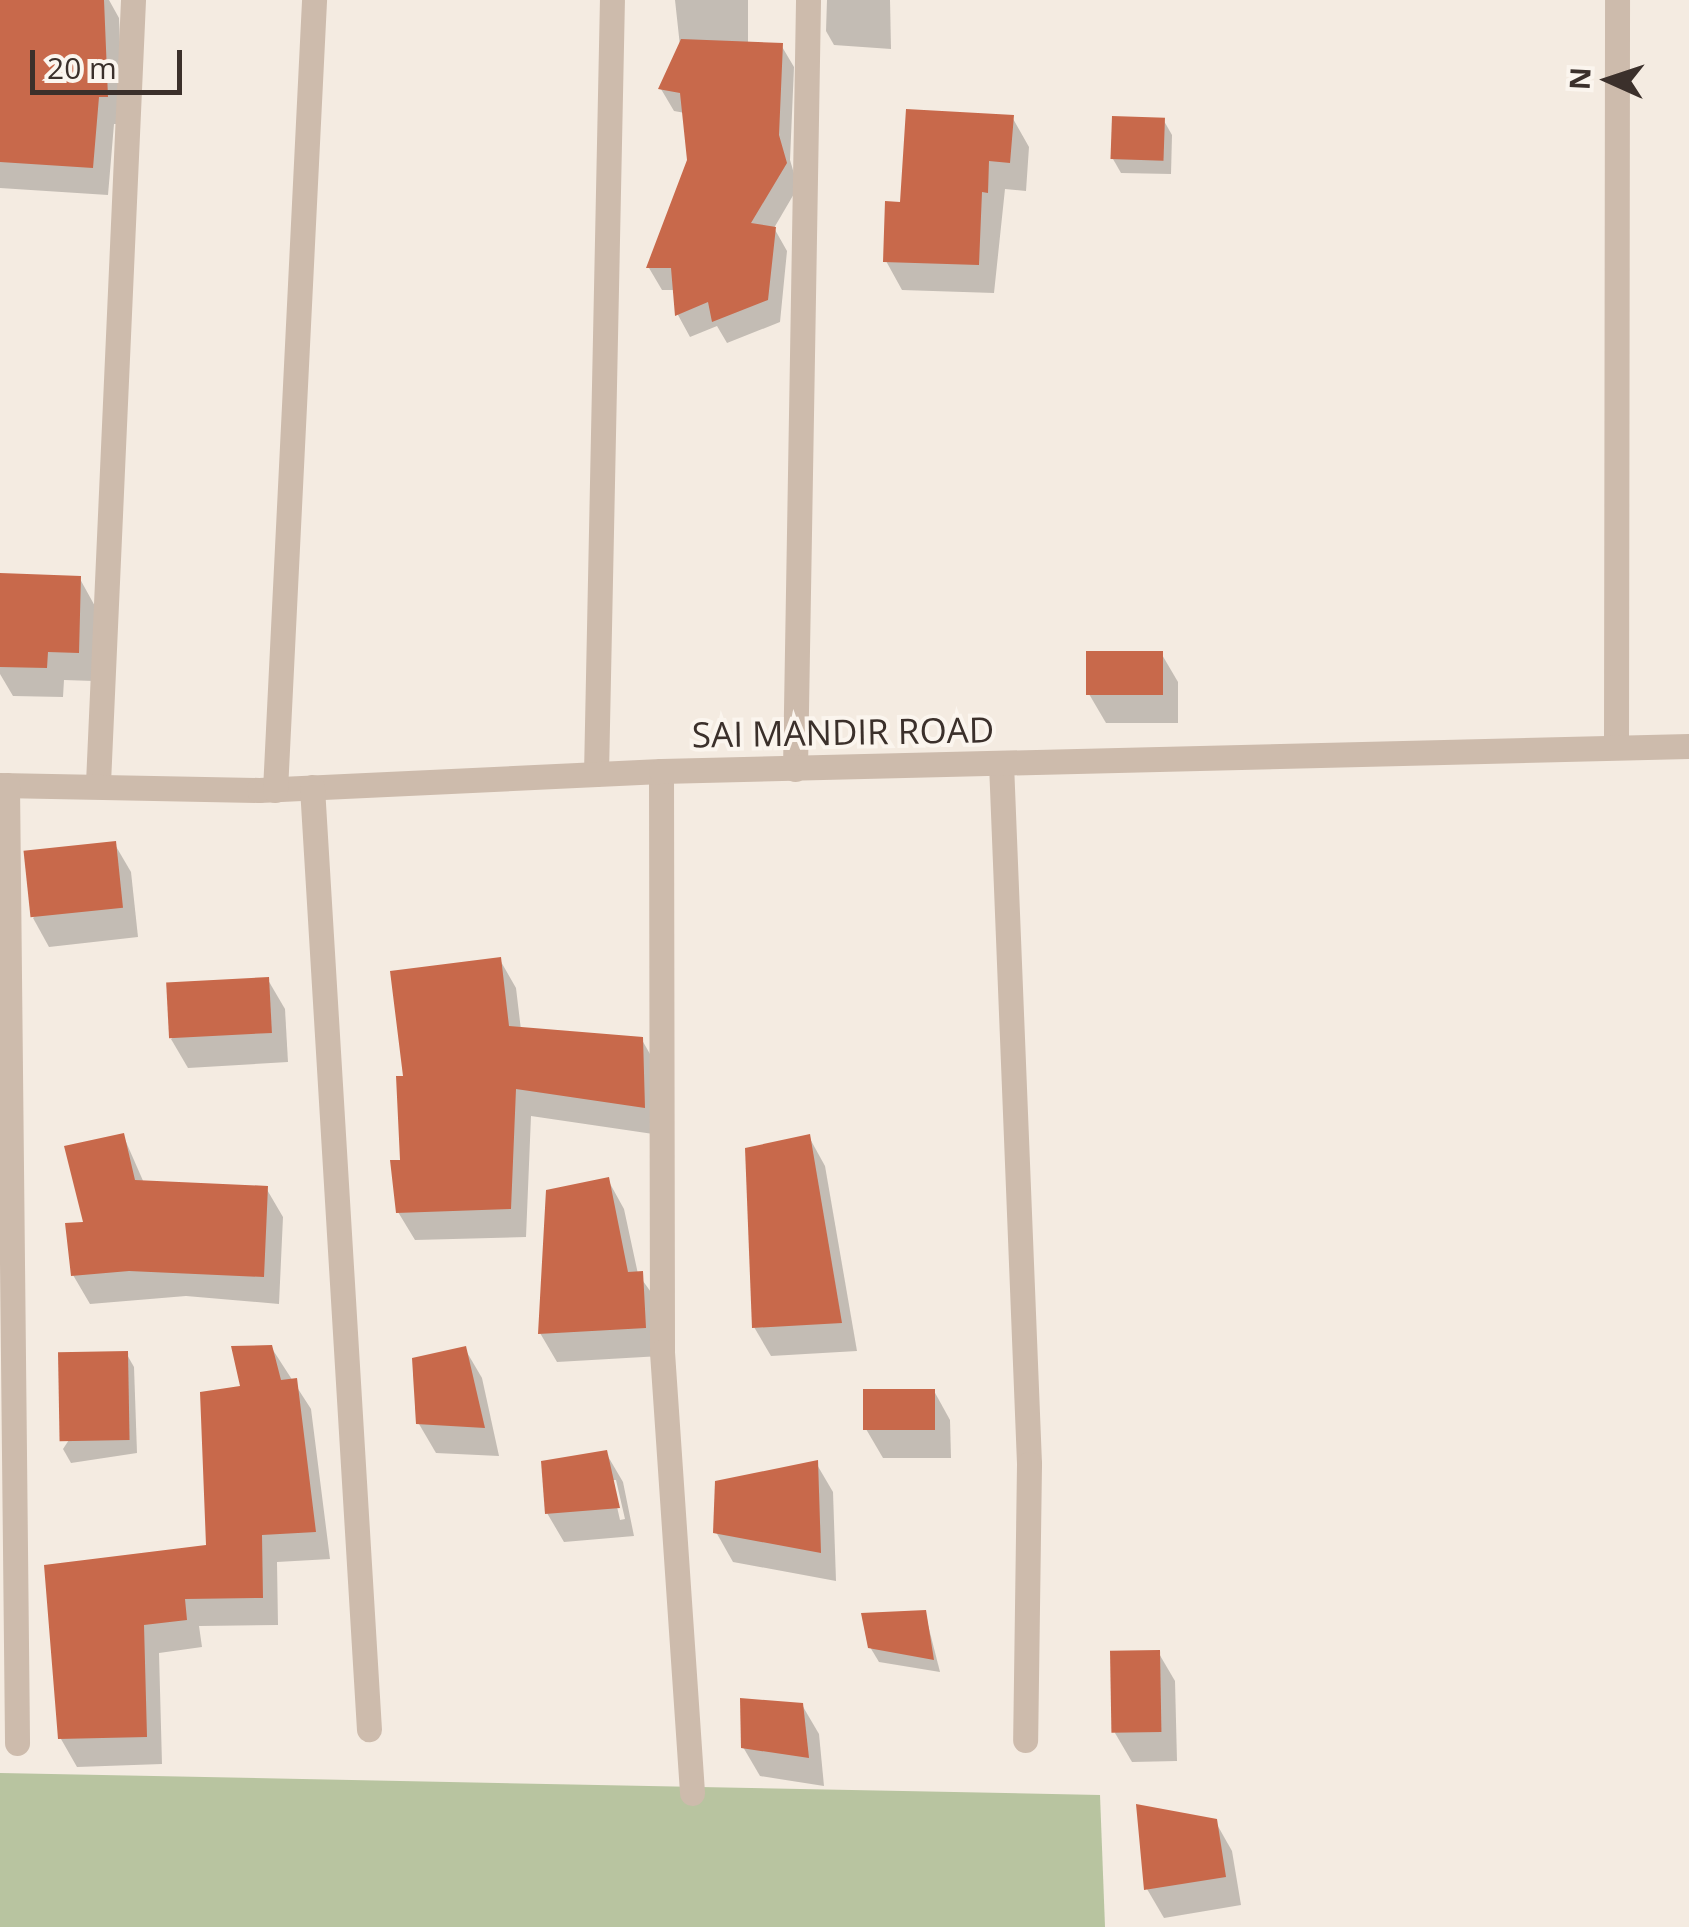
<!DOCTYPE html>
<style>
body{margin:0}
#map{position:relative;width:1689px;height:1927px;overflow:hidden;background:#f4ebe1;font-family:"Open Sans",sans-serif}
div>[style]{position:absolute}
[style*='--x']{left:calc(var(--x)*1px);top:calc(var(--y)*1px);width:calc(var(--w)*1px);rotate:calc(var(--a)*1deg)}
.green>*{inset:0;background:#b8c4a0}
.shadow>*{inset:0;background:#0003}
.building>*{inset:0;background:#c8694b;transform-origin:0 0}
.minor>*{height:25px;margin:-12.5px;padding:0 12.5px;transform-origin:12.5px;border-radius:12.5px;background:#cdbbac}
span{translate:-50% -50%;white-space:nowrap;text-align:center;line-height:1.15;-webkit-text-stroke:8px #fbf5ee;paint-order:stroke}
.street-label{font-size:35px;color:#3b302b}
.north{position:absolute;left:1559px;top:30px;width:100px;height:100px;-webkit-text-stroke:8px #fbf5ee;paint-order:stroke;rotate:273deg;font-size:28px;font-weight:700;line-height:40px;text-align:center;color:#3b302b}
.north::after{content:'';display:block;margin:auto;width:35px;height:45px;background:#3b302b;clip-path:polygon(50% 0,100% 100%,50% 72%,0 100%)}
.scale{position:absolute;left:30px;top:50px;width:152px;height:45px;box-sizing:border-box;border:5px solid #3b302b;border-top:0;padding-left:12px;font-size:30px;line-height:35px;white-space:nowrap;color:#3b302b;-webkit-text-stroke:8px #fbf5ee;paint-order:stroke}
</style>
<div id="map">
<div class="green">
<i style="clip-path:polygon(0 1773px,1100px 1795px,1105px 1927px,0 1927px)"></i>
</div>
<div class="shadow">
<i style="clip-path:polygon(0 0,109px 0,119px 18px,123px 124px,114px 124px,108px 195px,0 188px)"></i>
<i style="clip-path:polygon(675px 0,748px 0,748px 44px,781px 45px,794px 67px,790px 160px,798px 187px,774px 228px,787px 251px,780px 322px,727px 343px,717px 326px,690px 337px,678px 315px,675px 290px,662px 290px,649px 268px,690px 160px,685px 113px,674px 111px,661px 89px,680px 46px)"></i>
<i style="clip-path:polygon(827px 0,890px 0,891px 49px,834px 45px,826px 31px)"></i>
<i style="clip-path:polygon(1012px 117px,1029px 147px,1026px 191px,1005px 189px,994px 293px,902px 290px,886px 261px,902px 204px)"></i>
<i style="clip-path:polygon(1164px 121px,1172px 135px,1171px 174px,1121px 173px,1113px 159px)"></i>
<i style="clip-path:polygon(0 576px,80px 579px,96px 608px,94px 681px,64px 680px,63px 697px,13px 696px,0 674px)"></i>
<i style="clip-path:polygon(1161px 653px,1178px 682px,1178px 723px,1106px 723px,1089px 694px)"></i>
<i style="clip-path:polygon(114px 843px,131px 872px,138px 937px,49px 947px,33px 918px)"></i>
<i style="clip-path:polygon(500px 960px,516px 988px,521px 1030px,642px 1040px,658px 1068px,660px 1135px,531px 1116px,526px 1237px,415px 1240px,398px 1212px,406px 1079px)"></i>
<i style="clip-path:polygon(268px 980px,285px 1009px,288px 1062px,188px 1068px,171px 1039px)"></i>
<i style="clip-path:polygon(123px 1135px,144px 1183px,266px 1188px,283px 1217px,279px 1304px,186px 1296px,90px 1304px,73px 1275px)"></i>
<i style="clip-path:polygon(809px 1137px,825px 1166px,857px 1351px,771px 1356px,754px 1327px)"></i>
<i style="clip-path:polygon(608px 1180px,624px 1209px,638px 1274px,658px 1302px,661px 1356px,557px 1362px,540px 1333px)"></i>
<i style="clip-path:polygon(271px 1347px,311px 1409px,330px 1559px,277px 1562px,278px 1625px,199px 1626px,202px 1647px,159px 1653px,162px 1764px,77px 1767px,61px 1739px,46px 1567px,209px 1547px,243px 1388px)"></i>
<i style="clip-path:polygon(465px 1349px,482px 1378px,499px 1456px,436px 1453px,419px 1424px)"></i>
<i style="clip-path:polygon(126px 1353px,134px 1367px,137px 1453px,71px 1463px,63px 1449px)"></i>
<i style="clip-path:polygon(934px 1391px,950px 1420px,951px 1458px,883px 1458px,866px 1429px)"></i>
<i style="clip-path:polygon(evenodd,606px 1453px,623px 1482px,634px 1536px,564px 1542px,547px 1513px,606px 1453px,611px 1480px,616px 1480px,625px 1519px,620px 1520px,611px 1480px)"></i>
<i style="clip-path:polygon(816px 1463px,833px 1492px,836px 1581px,733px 1562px,716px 1532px)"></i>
<i style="clip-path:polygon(925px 1613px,940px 1672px,879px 1662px,870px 1647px)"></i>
<i style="clip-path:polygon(1158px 1652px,1175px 1681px,1177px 1761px,1132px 1762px,1115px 1733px)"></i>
<i style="clip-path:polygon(802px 1705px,819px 1734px,824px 1786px,760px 1776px,743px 1747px)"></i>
<i style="clip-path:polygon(1215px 1821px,1232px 1851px,1241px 1905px,1164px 1918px,1147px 1889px)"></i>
</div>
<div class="building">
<i style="clip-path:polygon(0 0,104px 0,108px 97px,99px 97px,93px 168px,0 162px)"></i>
<i style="clip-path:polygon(681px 39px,783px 43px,779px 135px,787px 163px,751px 223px,776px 227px,768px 300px,712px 322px,708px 302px,675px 316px,671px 268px,646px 268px,687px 160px,680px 93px,658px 89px)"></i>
<i style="clip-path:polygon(906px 109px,1014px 115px,1010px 163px,989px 161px,988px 193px,982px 192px,979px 265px,883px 262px,885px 201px,900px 202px)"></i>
<i style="left:1112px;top:116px;width:53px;height:43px;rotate:2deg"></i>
<i style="clip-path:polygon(0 573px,81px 576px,79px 653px,48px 652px,47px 668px,0 667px)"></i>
<i style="left:1163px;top:651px;width:44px;height:77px;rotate:90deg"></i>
<i style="left:116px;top:841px;width:67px;height:93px;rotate:84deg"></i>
<i style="clip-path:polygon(501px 957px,509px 1026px,643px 1037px,645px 1108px,516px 1089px,511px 1209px,396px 1213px,390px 1160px,400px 1160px,396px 1076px,403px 1076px,390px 971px)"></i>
<i style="left:269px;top:977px;width:56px;height:103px;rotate:87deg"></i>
<i style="clip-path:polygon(124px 1133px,135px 1180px,268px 1186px,264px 1277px,129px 1271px,71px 1276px,65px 1223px,83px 1222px,64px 1146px)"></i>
<i style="clip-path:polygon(810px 1134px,842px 1323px,752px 1328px,745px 1148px)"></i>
<i style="clip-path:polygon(609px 1177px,628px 1272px,643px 1271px,646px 1328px,538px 1334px,546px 1190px)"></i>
<i style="clip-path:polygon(272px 1345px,281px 1380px,297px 1378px,316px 1532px,262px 1535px,263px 1598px,185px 1599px,187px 1620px,144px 1625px,147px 1737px,58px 1739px,44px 1565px,206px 1545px,200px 1392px,240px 1386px,231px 1346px)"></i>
<i style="clip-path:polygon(466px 1346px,485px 1428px,416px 1424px,412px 1358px)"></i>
<i style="left:128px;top:1351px;width:89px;height:70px;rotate:89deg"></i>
<i style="left:863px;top:1389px;width:72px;height:41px"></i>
<i style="clip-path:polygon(607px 1450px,620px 1508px,545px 1514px,541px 1461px)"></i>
<i style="clip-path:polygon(818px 1460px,821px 1553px,713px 1533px,715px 1481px)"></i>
<i style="clip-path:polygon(926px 1610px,934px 1660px,868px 1648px,861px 1613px)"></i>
<i style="left:1160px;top:1650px;width:82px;height:50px;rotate:89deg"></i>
<i style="clip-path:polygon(740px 1698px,803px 1703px,809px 1758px,741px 1748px)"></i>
<i style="clip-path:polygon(1136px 1804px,1217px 1819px,1226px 1877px,1144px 1890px)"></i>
</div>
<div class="minor">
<i style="--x:1616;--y:747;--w:747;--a:-89.92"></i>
<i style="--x:1001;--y:763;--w:702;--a:87.71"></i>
<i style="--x:1029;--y:1464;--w:276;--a:90.8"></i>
<i style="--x:795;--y:769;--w:769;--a:-89.03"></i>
<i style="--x:661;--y:771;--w:581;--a:89.9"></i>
<i style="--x:662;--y:1352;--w:442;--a:86.1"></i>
<i style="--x:596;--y:774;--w:774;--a:-88.82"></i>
<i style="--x:98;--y:783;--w:784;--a:-87.44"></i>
<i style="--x:0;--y:785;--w:259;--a:1.1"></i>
<i style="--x:259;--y:790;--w:402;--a:-2.7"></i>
<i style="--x:661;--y:771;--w:1028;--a:-1.39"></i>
<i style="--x:7;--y:785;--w:958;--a:89.4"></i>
<i style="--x:312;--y:787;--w:944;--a:86.54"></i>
<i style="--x:275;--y:790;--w:791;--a:-87.17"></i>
</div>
<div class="street-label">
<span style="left:843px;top:732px;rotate:-1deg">SAI MANDIR ROAD</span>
</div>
<div class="north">N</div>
<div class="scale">20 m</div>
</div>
